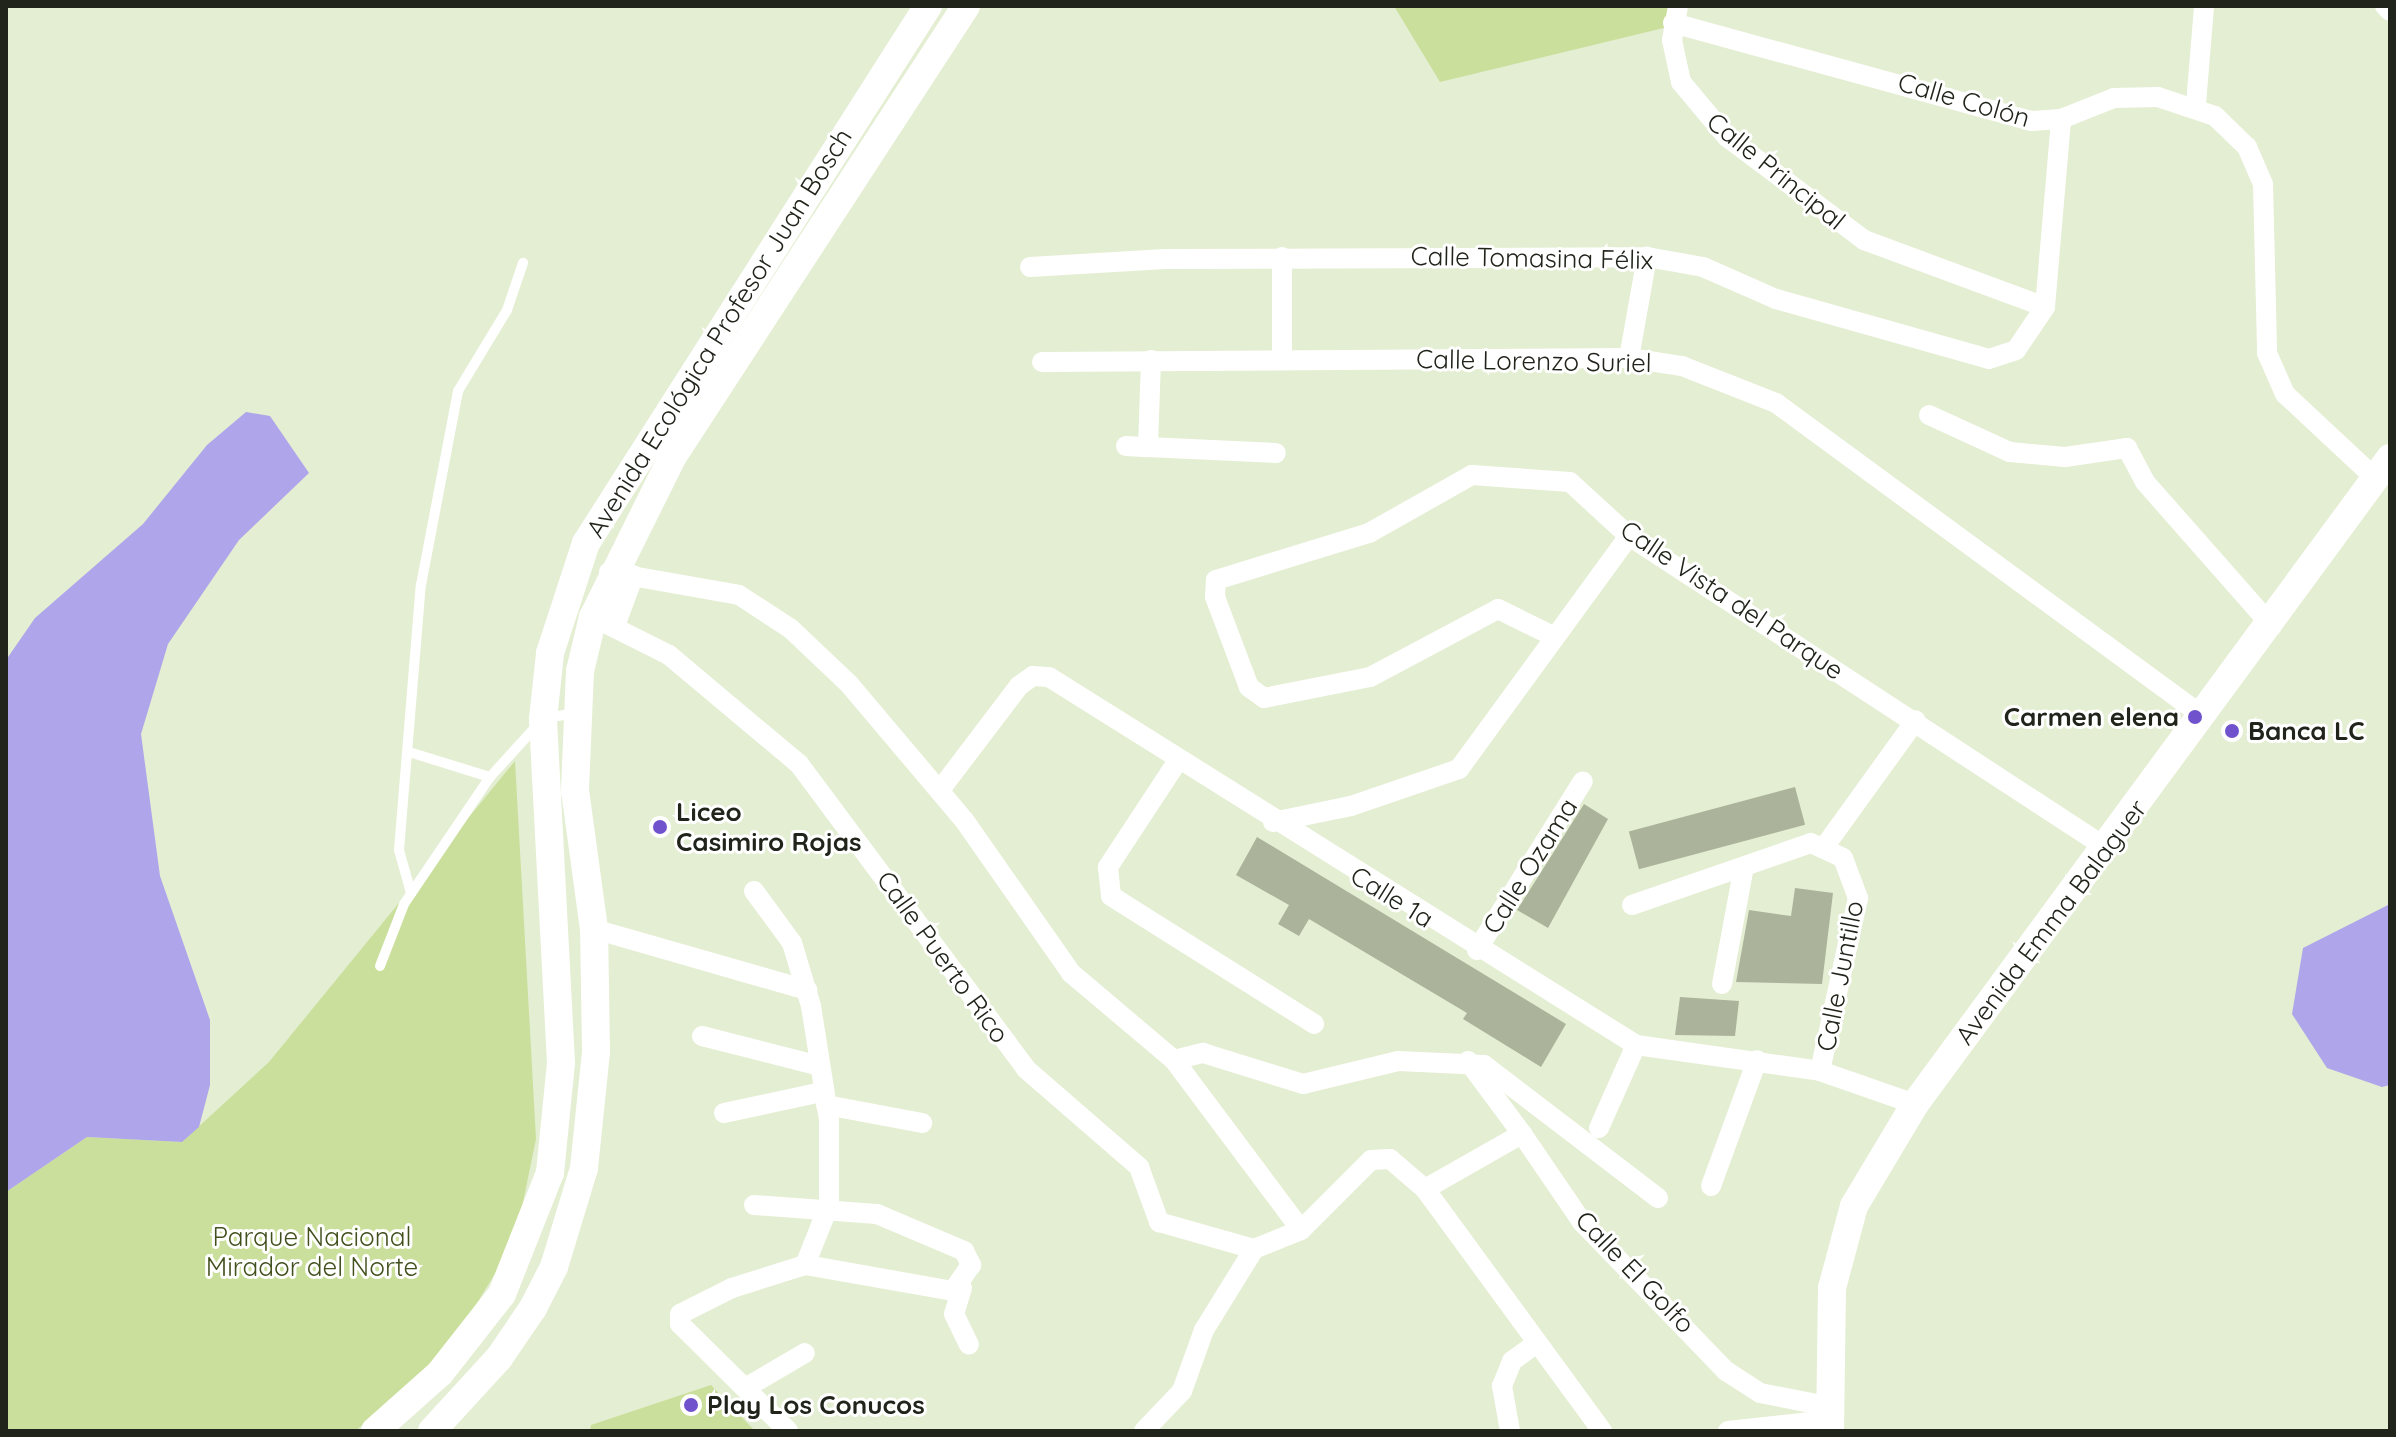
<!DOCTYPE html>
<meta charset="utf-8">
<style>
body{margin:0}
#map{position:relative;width:2396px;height:1437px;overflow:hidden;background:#e4eed2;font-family:Quicksand,sans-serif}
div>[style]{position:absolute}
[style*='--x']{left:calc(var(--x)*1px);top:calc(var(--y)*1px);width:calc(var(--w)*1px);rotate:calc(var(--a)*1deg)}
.green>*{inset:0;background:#cadf9b}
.water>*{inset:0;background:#aea5ea}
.building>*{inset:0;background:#abb49a;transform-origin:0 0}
.lane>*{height:10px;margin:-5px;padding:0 5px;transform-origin:5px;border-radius:5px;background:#fff}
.street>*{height:20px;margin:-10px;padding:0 10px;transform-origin:10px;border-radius:10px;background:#fff}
.secondary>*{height:28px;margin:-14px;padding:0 14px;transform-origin:14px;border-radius:14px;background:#fff}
.dots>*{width:22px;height:22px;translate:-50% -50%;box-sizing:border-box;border:4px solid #fff;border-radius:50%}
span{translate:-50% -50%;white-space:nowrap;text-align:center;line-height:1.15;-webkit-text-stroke:6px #fff;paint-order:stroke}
.street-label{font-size:26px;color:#20241a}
.poi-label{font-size:26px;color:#20241a;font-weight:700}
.right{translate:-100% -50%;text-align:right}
.left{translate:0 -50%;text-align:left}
.park-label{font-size:26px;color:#42501d}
.frame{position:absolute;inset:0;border:8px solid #20241a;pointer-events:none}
</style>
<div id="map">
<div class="green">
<i style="clip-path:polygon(1394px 6px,1667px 6px,1676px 25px,1440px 82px)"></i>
<i style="clip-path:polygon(515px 761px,536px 1139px,515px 1241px,439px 1365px,355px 1431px,6px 1431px,6px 1192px,87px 1137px,182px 1142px,269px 1062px)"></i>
<i style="clip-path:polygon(711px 1385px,755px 1431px,590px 1431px,591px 1425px)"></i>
</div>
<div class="water">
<i style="clip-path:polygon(246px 412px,270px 416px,309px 473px,239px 540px,168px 644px,141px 734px,160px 876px,210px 1020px,210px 1085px,199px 1127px,182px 1142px,87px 1137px,6px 1192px,6px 660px,35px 618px,143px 524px,207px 445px)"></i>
<i style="clip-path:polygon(2390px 904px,2390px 1085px,2382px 1087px,2327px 1068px,2292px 1014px,2303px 948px)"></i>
</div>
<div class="building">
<i style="left:1795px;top:787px;width:39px;height:172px;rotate:75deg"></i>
<i style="clip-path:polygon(1584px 804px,1608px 819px,1548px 928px,1517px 910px)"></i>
<i style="clip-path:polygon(1257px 837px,1566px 1024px,1541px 1067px,1463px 1019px,1467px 1013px,1309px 919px,1299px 936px,1278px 924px,1289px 905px,1236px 875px)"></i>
<i style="clip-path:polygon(1795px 888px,1833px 893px,1822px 984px,1736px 982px,1749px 910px,1791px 916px)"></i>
<i style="clip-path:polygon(1680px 997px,1739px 1001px,1735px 1036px,1675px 1035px)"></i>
</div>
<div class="lane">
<i style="--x:409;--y:752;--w:85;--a:17.2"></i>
<i style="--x:411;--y:893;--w:45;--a:-105.6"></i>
<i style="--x:399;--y:850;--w:266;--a:-85.3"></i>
<i style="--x:421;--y:585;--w:197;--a:-79.2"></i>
<i style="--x:458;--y:391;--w:95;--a:-58.8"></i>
<i style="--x:507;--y:310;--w:50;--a:-71.2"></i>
<i style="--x:380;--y:966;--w:66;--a:-68.8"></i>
<i style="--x:404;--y:904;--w:153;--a:-55.9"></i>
<i style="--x:490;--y:777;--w:79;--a:-47.6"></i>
<i style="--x:543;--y:719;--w:32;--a:-11"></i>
</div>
<div class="street">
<i style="--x:1678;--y:6;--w:35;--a:100"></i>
<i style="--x:1672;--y:40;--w:43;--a:77.9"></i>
<i style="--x:1681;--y:82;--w:72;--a:50.1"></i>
<i style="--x:1727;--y:137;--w:171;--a:36.9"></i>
<i style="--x:1864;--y:240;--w:193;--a:20.3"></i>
<i style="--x:2385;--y:6;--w:7;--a:45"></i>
<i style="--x:1673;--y:23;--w:371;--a:15.3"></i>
<i style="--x:2031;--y:121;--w:30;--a:-4"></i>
<i style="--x:2061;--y:119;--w:57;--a:-21.6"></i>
<i style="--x:2114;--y:98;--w:44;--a:-1.3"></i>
<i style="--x:2158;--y:97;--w:60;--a:18.4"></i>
<i style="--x:2215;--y:116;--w:45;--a:44.1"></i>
<i style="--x:2247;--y:147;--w:40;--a:66.6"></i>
<i style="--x:2263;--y:184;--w:169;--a:88.6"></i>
<i style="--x:2267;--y:353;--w:45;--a:66.3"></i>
<i style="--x:2285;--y:394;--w:125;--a:43"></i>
<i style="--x:2196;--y:104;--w:98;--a:-85.3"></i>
<i style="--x:1030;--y:267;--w:135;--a:-3.4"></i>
<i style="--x:1165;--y:259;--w:482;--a:-0.2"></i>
<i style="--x:1647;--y:257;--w:57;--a:10.1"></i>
<i style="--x:1703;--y:267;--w:80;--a:23.7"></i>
<i style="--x:1776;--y:299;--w:221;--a:15.7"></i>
<i style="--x:1989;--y:359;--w:28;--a:-18"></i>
<i style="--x:2016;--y:350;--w:52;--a:-56"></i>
<i style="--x:2045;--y:307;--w:189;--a:-85.1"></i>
<i style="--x:1282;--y:358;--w:101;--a:-90"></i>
<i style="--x:1629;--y:358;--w:103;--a:-79.9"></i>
<i style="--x:1151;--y:360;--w:87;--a:92"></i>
<i style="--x:1148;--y:447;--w:128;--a:2.7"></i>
<i style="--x:1042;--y:362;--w:587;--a:-0.39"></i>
<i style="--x:1629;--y:358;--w:54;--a:8.6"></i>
<i style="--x:1682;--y:366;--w:101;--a:21.5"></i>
<i style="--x:1776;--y:403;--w:531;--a:36.27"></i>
<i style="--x:1929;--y:415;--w:89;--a:24.6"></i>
<i style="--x:2010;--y:452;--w:55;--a:5.2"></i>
<i style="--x:2065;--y:457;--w:63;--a:-8.3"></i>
<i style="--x:2127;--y:448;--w:38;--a:62"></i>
<i style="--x:2145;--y:482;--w:192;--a:48.6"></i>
<i style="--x:1126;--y:446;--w:22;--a:3"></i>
<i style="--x:609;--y:572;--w:132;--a:10"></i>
<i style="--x:739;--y:595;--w:62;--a:33.2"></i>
<i style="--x:791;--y:629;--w:80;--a:43.5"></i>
<i style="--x:849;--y:684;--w:178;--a:49.8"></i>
<i style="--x:964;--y:820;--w:187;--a:55"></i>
<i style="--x:1071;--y:973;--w:135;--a:40.2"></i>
<i style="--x:1174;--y:1060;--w:212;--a:53.2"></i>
<i style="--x:593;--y:617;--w:85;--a:26.6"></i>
<i style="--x:669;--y:655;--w:170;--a:40"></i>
<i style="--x:799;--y:764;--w:380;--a:53.3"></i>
<i style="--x:1026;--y:1069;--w:150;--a:40.9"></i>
<i style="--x:1139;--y:1167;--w:59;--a:70"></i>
<i style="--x:1159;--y:1222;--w:99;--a:15.9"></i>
<i style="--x:615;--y:626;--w:54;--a:-69.6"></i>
<i style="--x:1551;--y:635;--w:59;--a:-153.9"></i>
<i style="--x:1498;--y:609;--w:145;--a:152"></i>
<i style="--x:1370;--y:677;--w:108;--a:168.8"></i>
<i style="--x:1264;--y:698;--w:19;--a:-144"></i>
<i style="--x:1249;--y:687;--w:96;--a:-110.7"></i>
<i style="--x:1215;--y:597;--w:17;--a:-87"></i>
<i style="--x:1216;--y:580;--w:160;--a:-17.1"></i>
<i style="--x:1369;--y:533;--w:118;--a:-29.4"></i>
<i style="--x:1472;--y:475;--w:98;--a:4.1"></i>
<i style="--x:1570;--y:482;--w:80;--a:42.5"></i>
<i style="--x:1629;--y:536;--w:569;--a:33.16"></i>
<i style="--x:1177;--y:762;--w:126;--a:123.3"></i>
<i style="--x:1108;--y:867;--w:29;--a:84"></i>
<i style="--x:1111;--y:896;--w:240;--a:32.2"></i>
<i style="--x:940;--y:790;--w:131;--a:-52.8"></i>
<i style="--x:1019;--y:686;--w:17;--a:-36"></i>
<i style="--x:1033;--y:676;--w:16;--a:4"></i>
<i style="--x:1049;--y:677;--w:693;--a:32.08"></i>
<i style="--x:1636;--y:1045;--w:186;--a:8"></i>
<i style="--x:1820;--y:1071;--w:101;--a:19.2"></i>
<i style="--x:1273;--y:822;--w:80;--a:-11.6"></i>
<i style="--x:1351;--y:806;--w:114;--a:-18.9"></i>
<i style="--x:1459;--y:769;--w:288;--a:-53.9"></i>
<i style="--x:1825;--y:846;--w:155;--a:-54.2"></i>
<i style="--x:754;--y:891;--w:64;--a:53.8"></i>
<i style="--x:792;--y:943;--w:66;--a:73.2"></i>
<i style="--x:811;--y:1006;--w:115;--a:81"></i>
<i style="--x:829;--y:1120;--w:85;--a:90"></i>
<i style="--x:829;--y:1205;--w:65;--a:111.8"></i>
<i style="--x:805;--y:1265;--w:77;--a:162.5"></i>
<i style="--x:732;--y:1288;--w:58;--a:153.4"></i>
<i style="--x:680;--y:1314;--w:10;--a:90"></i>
<i style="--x:680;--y:1324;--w:152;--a:44.7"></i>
<i style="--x:1632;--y:905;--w:189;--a:-19.1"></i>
<i style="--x:1811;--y:843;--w:35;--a:25"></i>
<i style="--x:1843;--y:858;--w:43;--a:69.4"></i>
<i style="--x:1858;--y:898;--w:177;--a:102.4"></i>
<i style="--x:594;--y:929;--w:222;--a:16"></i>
<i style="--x:1477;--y:950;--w:199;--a:-57.9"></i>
<i style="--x:1722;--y:984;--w:114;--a:-79.4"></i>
<i style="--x:702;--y:1036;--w:118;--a:14.3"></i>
<i style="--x:1174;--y:1060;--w:30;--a:-14"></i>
<i style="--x:1203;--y:1053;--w:105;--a:17.2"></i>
<i style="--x:1303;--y:1084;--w:98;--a:-13.6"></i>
<i style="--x:1398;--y:1061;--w:86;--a:2.7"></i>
<i style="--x:1484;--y:1065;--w:219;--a:37.4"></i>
<i style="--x:1468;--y:1061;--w:91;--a:53.5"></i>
<i style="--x:826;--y:1105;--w:98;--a:10.6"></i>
<i style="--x:724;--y:1113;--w:100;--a:-12.1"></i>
<i style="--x:1599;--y:1128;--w:91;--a:-66"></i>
<i style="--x:1711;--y:1186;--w:134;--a:-69.9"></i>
<i style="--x:1425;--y:1189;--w:112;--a:-29.6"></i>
<i style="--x:1522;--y:1134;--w:107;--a:55.7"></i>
<i style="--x:1582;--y:1222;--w:207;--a:46"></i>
<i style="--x:1726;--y:1371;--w:40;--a:32.9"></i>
<i style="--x:1760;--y:1393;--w:67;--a:11.1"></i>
<i style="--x:754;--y:1205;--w:123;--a:4.2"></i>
<i style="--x:877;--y:1214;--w:95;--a:23"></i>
<i style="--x:964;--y:1251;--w:16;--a:63"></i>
<i style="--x:971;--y:1265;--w:32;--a:125"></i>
<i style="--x:953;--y:1291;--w:150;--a:-170"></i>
<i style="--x:1254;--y:1249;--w:51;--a:-22"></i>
<i style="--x:1301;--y:1230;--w:99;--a:-45"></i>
<i style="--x:1371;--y:1160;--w:19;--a:-3"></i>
<i style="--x:1390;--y:1159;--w:46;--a:40.6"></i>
<i style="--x:1425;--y:1189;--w:300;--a:53.8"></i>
<i style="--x:962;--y:1288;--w:27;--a:107"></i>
<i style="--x:954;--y:1314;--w:34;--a:64"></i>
<i style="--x:747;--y:1387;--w:67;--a:-30.4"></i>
<i style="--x:1144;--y:1431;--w:55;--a:-46.5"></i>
<i style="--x:1182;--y:1391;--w:65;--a:-70.2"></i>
<i style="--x:1204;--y:1330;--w:95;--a:-58.3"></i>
<i style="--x:1510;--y:1431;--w:46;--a:-100.1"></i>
<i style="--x:1502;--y:1386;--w:27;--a:-68"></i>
<i style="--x:1512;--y:1361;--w:31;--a:-36"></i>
<i style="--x:1728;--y:1431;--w:101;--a:-6.3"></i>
</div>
<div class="secondary">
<i style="--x:375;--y:1431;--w:87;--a:-41.7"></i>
<i style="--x:440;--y:1373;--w:100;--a:-51.9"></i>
<i style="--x:502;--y:1294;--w:130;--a:-68.4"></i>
<i style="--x:550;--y:1173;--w:111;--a:-84.3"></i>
<i style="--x:561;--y:1063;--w:344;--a:-93"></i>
<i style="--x:543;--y:719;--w:66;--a:-83.9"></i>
<i style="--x:550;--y:653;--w:116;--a:-71.9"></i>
<i style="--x:586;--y:543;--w:637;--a:-57.51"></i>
<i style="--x:432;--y:1431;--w:99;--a:-47.5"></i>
<i style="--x:499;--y:1358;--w:60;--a:-55.8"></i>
<i style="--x:533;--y:1308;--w:46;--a:-62.9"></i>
<i style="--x:554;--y:1267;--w:103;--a:-73.1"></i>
<i style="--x:584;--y:1168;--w:117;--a:-84.1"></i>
<i style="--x:596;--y:1052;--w:123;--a:-90.9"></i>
<i style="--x:594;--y:929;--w:140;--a:-97.8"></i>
<i style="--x:575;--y:790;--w:119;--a:-87.6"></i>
<i style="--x:580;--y:671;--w:56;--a:-76.5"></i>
<i style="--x:593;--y:617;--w:180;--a:-63.6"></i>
<i style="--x:673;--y:456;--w:537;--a:-56.93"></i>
<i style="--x:1830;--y:1431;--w:143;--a:-89.2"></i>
<i style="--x:1832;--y:1288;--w:85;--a:-75"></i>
<i style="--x:1854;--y:1206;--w:119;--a:-59.1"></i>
<i style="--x:1915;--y:1104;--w:802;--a:-53.67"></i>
</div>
<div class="dots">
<i style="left:2195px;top:717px;background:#6f52cc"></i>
<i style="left:2232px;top:731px;background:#6f52cc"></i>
<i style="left:660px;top:827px;background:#6f52cc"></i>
<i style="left:691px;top:1405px;background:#6f52cc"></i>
</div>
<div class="street-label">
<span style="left:1964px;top:100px;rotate:16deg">Calle Colón</span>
<span style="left:1776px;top:171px;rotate:39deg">Calle Principal</span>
<span style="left:1532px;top:258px;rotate:1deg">Calle Tomasina Félix</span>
<span style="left:719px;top:333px;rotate:-58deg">Avenida Ecológica Profesor Juan Bosch</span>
<span style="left:1534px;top:361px;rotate:1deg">Calle Lorenzo Suriel</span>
<span style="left:1732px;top:600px;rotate:34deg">Calle Vista del Parque</span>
<span style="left:1530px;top:866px;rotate:-58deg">Calle Ozama</span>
<span style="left:1392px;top:897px;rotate:32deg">Calle 1a</span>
<span style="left:2051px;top:922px;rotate:-53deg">Avenida Emma Balaguer</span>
<span style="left:943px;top:957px;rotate:54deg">Calle Puerto Rico</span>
<span style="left:1840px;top:976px;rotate:-79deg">Calle Juntillo</span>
<span style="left:1635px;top:1272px;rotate:46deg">Calle El Golfo</span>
</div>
<div class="poi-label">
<span class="right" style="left:2179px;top:717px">Carmen elena</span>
<span class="left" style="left:2248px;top:731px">Banca LC</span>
<span class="left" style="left:676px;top:827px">Liceo<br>Casimiro Rojas</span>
<span class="left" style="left:707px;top:1405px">Play Los Conucos</span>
</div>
<div class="park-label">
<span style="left:312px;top:1252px">Parque Nacional<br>Mirador del Norte</span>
</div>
<div class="frame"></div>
</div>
